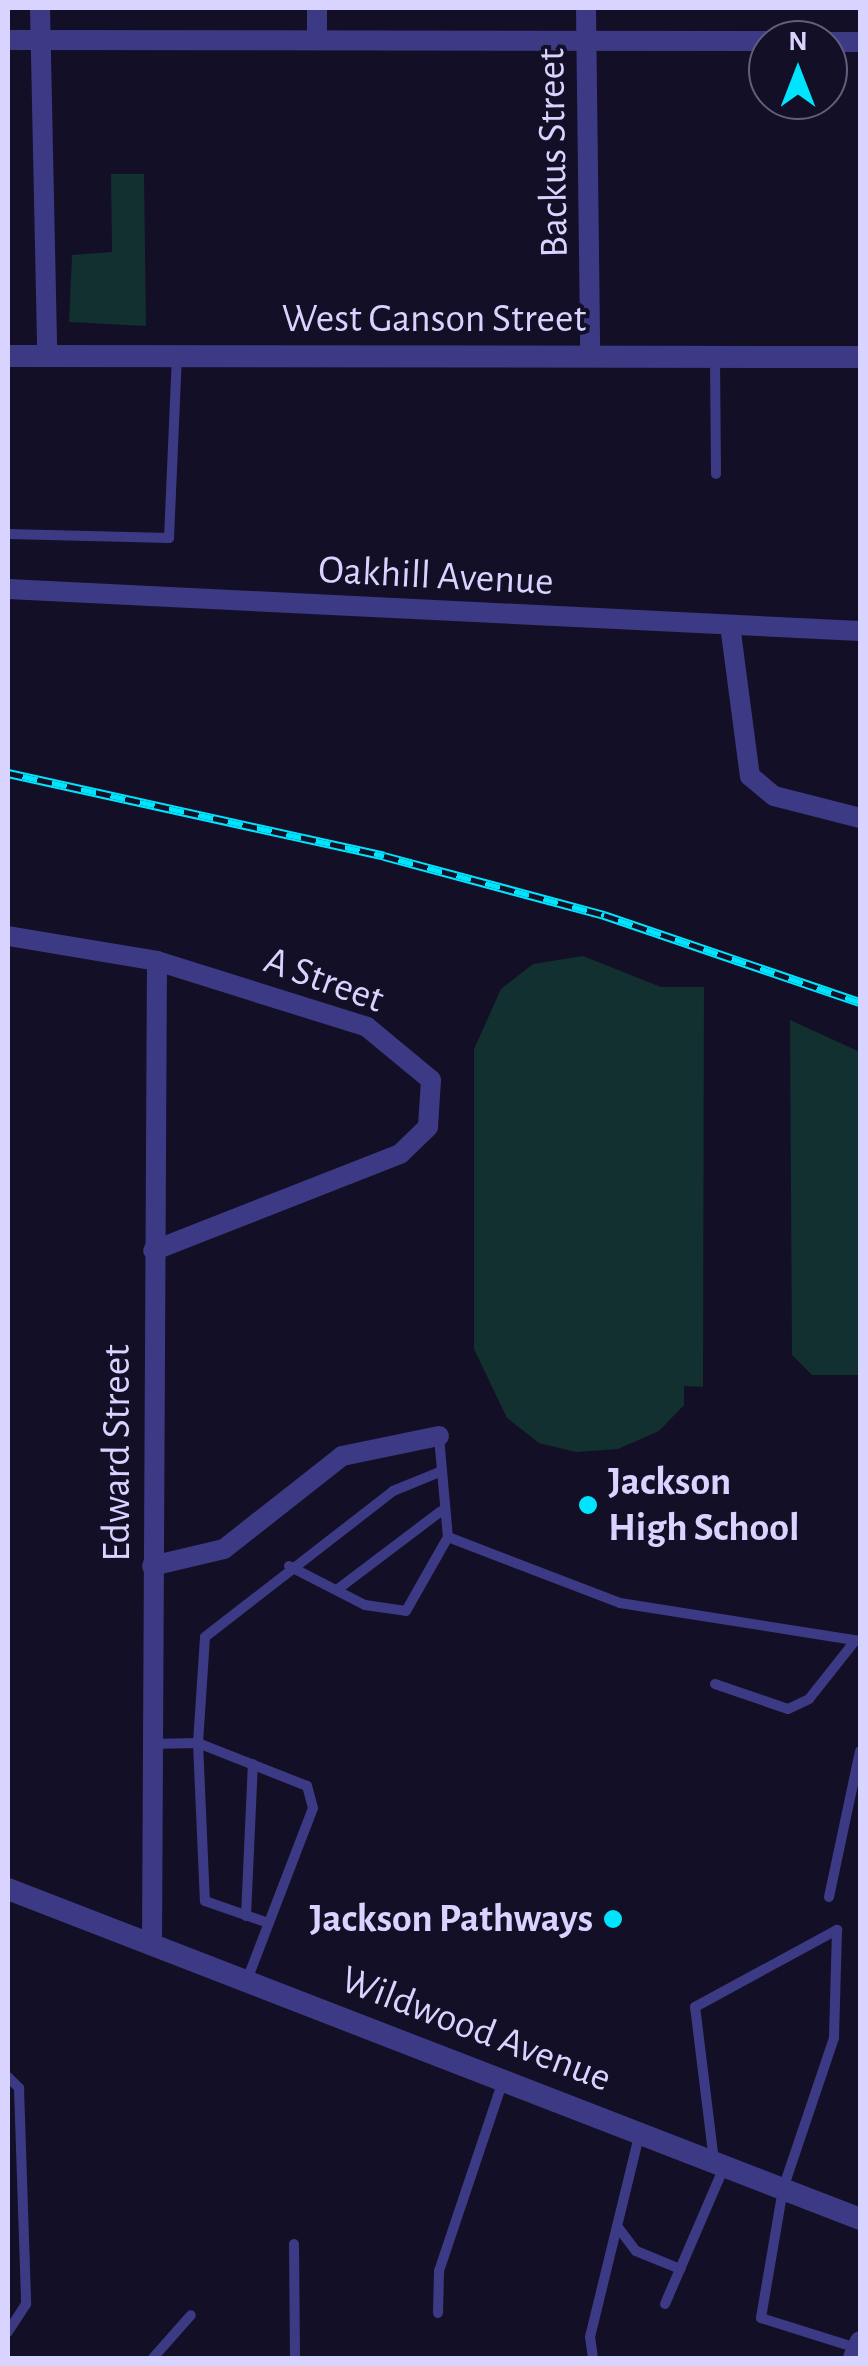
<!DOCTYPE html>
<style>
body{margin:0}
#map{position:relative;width:868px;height:2366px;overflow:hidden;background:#130f26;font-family:"Alegreya Sans",sans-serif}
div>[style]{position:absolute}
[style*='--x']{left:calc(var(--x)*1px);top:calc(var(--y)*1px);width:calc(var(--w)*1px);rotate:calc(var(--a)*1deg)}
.green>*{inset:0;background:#12302f}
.service>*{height:10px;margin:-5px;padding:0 5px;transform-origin:5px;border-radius:5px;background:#3d3a85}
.minor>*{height:20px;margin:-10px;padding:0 10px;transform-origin:10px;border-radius:10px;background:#3d3a85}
.tertiary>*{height:22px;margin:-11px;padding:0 11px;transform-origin:11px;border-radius:11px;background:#3d3a85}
.rail>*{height:9px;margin-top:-4.5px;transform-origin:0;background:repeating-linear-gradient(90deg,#130f26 0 15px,#00e5ff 0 30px);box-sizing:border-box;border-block:2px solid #00e5ff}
.dots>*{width:28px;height:28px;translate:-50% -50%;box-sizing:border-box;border:5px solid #130f26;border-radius:50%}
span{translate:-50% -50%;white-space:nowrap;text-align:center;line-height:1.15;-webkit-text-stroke:8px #130f26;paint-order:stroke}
.street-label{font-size:40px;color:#d9d4ff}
.poi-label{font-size:40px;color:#d9d4ff;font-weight:700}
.left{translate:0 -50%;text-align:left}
.right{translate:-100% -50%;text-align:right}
.frame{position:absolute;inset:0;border:10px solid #d9d4ff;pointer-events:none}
.north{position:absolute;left:748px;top:20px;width:100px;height:100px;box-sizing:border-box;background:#130f26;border:2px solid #625e7d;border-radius:50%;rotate:0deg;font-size:28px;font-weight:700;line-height:40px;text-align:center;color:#d9d4ff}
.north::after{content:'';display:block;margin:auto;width:35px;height:45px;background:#00e5ff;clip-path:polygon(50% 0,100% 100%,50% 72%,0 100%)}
</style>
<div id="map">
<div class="green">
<i style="clip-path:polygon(111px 174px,144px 174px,146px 326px,69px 322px,72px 255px,112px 252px)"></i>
<i style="clip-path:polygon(583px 956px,661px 987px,704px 987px,703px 1387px,684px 1386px,684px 1405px,659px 1431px,618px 1449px,576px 1452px,539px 1443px,507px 1418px,474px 1349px,474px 1049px,501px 989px,533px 964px)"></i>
<i style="clip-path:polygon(790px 1020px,860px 1052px,860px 1375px,812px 1375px,792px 1355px)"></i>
</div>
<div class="service">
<i style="--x:715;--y:358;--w:116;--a:89.5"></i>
<i style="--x:8;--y:534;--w:161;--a:1.4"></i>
<i style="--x:169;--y:538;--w:182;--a:-87.5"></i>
<i style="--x:439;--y:1437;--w:100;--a:84.9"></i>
<i style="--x:448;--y:1537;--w:184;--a:21"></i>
<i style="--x:620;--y:1603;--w:243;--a:9"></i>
<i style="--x:289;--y:1566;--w:85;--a:27.2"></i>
<i style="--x:365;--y:1605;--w:41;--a:8.3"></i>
<i style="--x:406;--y:1611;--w:85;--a:-60.4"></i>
<i style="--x:338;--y:1589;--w:129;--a:-37.1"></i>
<i style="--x:715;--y:1684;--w:77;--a:18.9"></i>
<i style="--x:788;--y:1709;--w:23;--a:-25"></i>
<i style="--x:809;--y:1699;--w:74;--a:-51.6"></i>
<i style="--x:151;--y:1744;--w:47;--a:-1.2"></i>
<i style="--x:198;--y:1743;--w:158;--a:87.5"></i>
<i style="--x:205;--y:1901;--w:67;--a:19.2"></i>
<i style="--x:829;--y:1897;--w:149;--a:-78"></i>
<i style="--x:246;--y:1916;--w:152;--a:-87.4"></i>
<i style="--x:247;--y:1980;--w:184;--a:-69"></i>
<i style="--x:313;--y:1808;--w:23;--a:-105"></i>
<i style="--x:307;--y:1786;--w:117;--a:-158.5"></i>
<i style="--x:198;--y:1743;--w:106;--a:-86.2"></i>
<i style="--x:205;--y:1637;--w:238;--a:-37.8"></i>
<i style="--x:393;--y:1491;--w:48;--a:-22.2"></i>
<i style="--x:8;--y:2077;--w:16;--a:45"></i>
<i style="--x:19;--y:2088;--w:216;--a:88.1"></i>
<i style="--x:26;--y:2304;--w:33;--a:123"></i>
<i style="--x:714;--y:2161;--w:155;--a:-97"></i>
<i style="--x:695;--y:2007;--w:162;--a:-28.5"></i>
<i style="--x:837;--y:1930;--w:108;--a:91.6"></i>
<i style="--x:834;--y:2038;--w:159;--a:108.7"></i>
<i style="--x:783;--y:2189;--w:131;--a:99.7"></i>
<i style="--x:761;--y:2318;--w:101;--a:17.4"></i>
<i style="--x:617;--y:2226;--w:31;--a:53"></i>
<i style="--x:636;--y:2251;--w:48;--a:22.2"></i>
<i style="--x:294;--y:2244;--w:114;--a:89.5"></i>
<i style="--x:665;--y:2304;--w:149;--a:-66.7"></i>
<i style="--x:438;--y:2313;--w:42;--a:-88.6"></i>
<i style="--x:439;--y:2271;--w:200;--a:-71.4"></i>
<i style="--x:153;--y:2358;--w:57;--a:-48.5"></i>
<i style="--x:593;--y:2358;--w:21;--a:-98"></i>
<i style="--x:590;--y:2337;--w:207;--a:-76.3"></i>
</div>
<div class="minor">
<i style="--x:40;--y:8;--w:348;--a:88.8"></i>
<i style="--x:317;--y:8;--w:32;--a:90"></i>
<i style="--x:586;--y:8;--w:349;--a:89.3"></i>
<i style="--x:8;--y:40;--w:760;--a:0.08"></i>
<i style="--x:828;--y:42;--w:32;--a:0"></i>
<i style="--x:8;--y:589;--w:853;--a:2.82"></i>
<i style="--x:730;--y:625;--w:152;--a:82.5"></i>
<i style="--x:750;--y:776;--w:31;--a:40"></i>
<i style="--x:774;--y:796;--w:89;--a:14.3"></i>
<i style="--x:8;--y:936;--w:151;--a:9.5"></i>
<i style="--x:157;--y:961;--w:220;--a:17.4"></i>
<i style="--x:367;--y:1027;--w:83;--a:39.6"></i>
<i style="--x:431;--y:1080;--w:47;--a:93.7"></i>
<i style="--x:428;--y:1127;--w:39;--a:136"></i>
<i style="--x:400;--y:1154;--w:265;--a:158.6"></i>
<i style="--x:152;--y:1566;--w:74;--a:-13.3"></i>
<i style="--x:224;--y:1549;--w:150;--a:-38.2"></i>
<i style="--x:342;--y:1456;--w:99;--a:-11.7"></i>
<i style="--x:152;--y:1944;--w:983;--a:-89.71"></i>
<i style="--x:853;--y:2358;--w:18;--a:-68"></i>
</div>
<div class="tertiary">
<i style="--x:8;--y:356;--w:852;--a:0.07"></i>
<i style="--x:8;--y:1889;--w:914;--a:21.17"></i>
</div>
<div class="rail">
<i style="--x:8;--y:773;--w:385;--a:12.4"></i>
<i style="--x:384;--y:856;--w:228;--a:15"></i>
<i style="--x:604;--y:915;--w:270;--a:18.8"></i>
</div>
<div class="dots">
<i style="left:588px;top:1505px;background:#00e5ff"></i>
<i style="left:613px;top:1919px;background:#00e5ff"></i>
</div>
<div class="street-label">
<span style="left:553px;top:153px;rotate:-91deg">Backus Street</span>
<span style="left:434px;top:319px">West Ganson Street</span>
<span style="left:436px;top:576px;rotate:3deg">Oakhill Avenue</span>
<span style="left:324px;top:980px;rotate:20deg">A Street</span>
<span style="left:117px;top:1453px;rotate:-90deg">Edward Street</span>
<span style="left:476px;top:2029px;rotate:21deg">Wildwood Avenue</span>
</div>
<div class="poi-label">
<span class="left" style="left:608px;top:1505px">Jackson<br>High School</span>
<span class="right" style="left:593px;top:1919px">Jackson Pathways</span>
</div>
<div class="frame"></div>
<div class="north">N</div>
</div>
